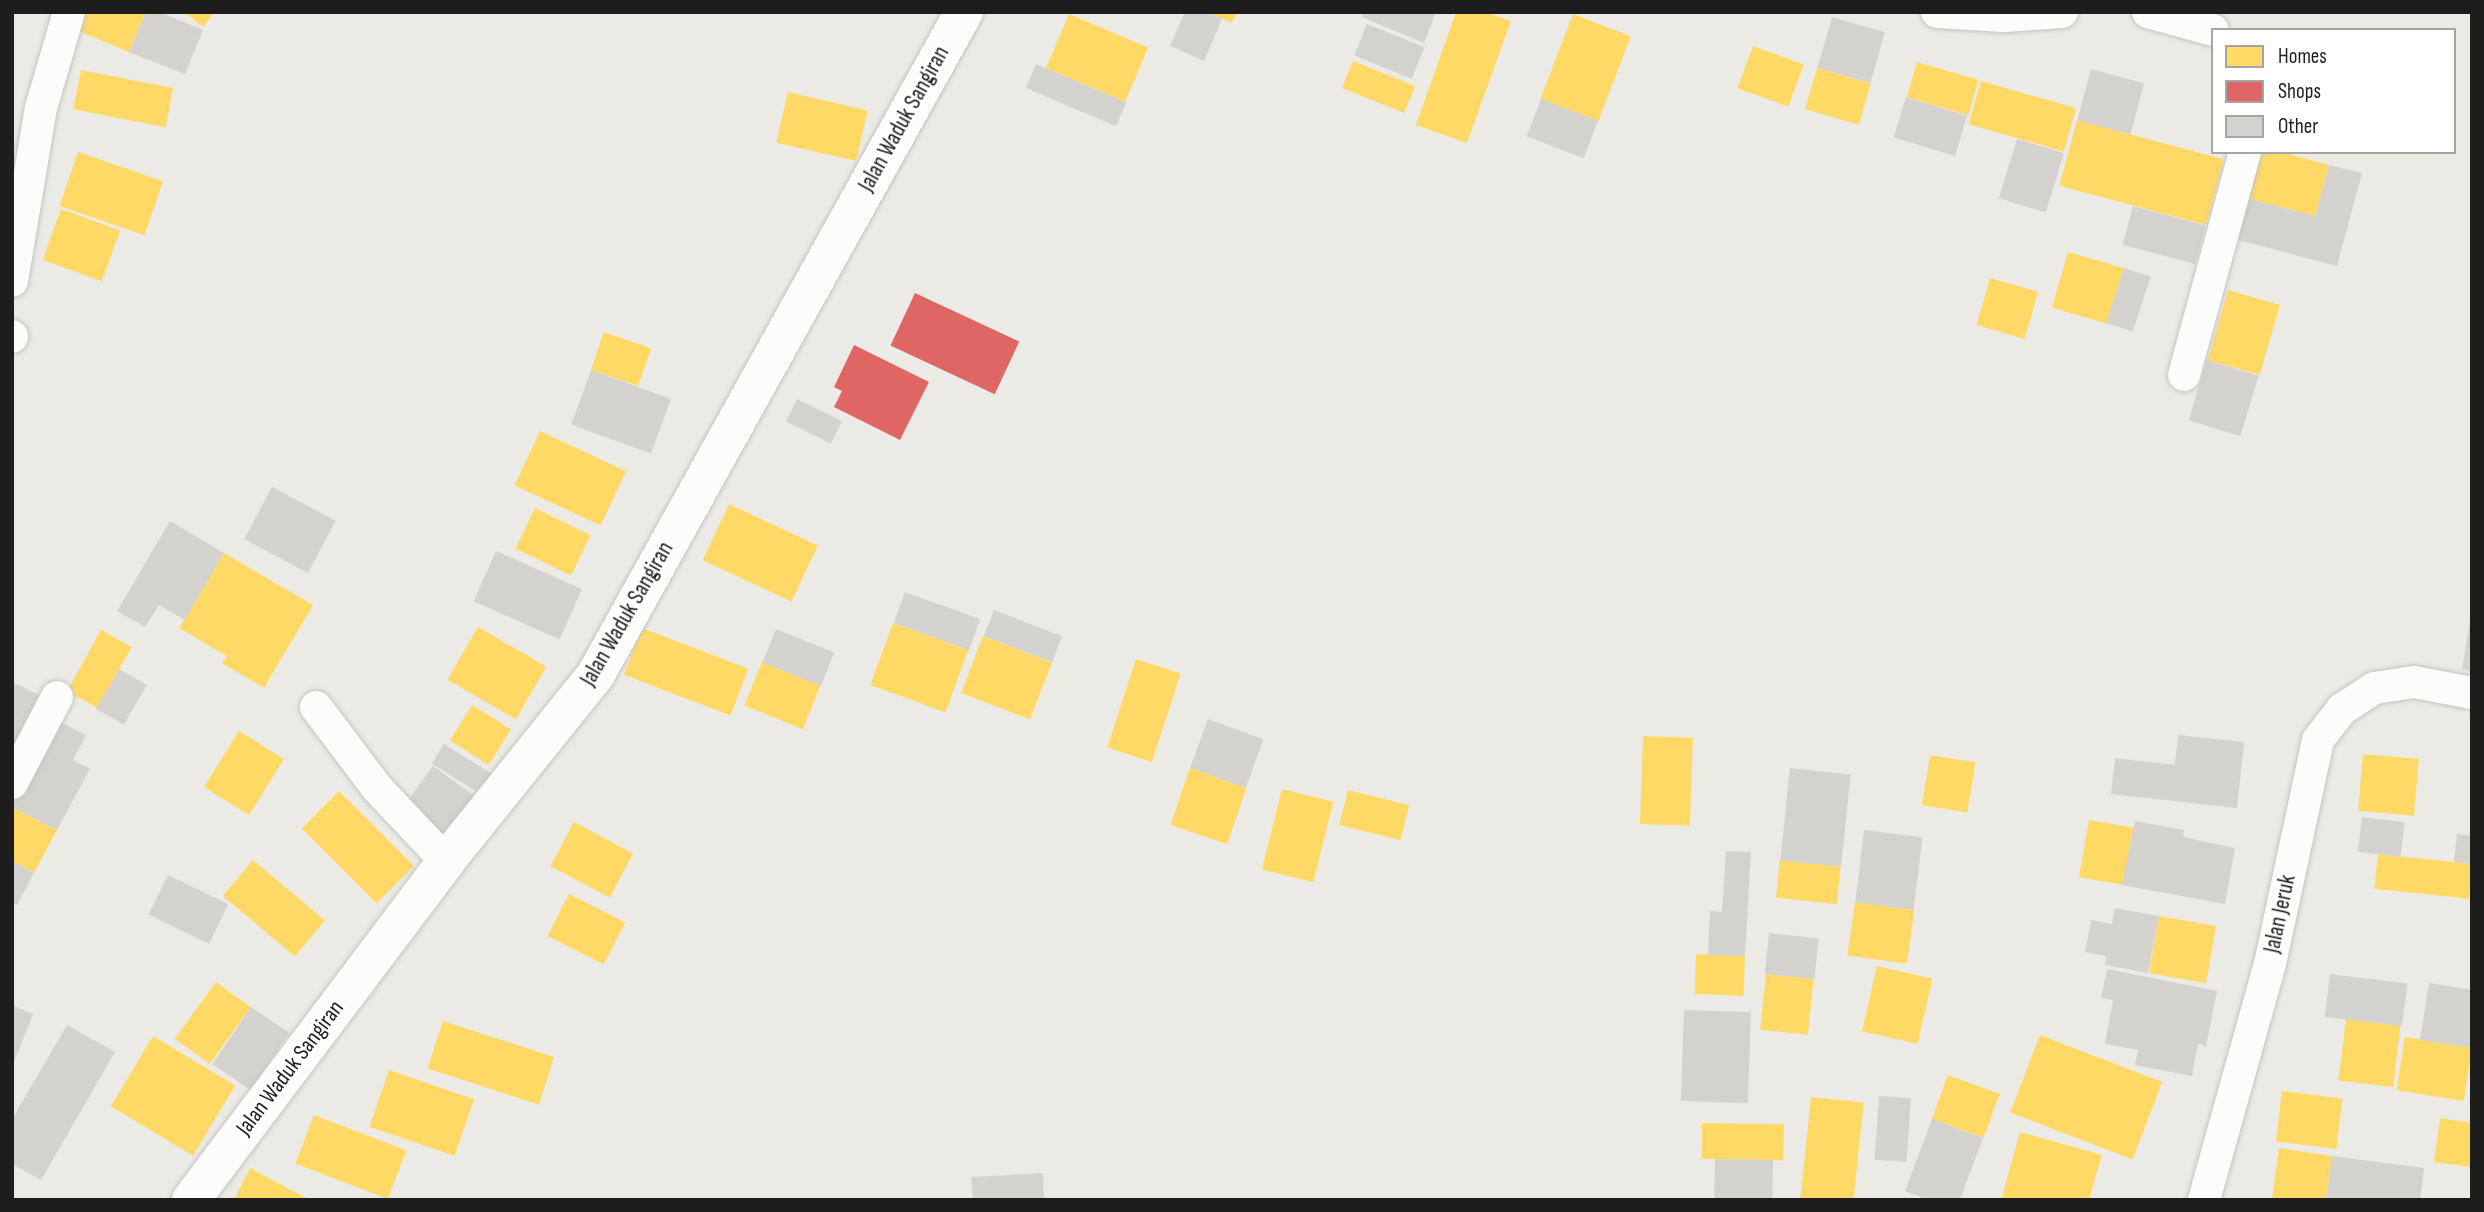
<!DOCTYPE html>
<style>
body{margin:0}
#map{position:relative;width:2484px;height:1212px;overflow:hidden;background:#eceae5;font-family:"Sofia Sans Condensed",sans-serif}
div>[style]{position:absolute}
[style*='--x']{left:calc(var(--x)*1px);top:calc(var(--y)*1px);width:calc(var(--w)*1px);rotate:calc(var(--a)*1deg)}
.homes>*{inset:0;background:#ffd966;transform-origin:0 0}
.shops>*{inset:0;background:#e06666;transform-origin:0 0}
.building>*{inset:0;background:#d4d2ce;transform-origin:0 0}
.roads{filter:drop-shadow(0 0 2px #c4c4c1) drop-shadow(0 0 2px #c4c4c1)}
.minor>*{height:32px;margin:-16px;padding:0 16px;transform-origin:16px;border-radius:16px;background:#fcfcfb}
.tertiary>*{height:38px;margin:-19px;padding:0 19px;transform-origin:19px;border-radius:19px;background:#fcfcfb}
span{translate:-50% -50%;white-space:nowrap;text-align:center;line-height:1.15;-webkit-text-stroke:7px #fff;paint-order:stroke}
.street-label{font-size:23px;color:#1d1d1d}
.frame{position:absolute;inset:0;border:14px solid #1d1d1d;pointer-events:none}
.legend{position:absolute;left:2211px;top:28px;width:245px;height:126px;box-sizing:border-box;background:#fff;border:2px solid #a5a5a5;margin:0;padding:9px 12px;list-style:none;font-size:21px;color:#1d1d1d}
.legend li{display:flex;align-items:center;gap:14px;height:35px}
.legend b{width:35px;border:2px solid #a5a5a5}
</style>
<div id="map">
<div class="homes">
<i style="clip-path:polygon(83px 12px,146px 12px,129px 52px,76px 30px)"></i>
<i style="clip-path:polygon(184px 12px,214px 12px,203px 27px)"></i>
<i style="clip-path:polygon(1207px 12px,1237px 12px,1232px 23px)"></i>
<i style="clip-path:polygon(1456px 12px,1486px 12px,1511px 21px,1467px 143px,1416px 125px)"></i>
<i style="left:1069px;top:14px;width:86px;height:59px;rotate:23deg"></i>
<i style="left:1573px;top:14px;width:62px;height:91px;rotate:21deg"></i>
<i style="left:1753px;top:46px;width:54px;height:45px;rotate:20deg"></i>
<i style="left:1353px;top:61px;width:67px;height:29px;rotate:22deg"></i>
<i style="left:1917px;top:62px;width:64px;height:37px;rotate:16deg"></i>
<i style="left:1817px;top:68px;width:56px;height:43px;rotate:16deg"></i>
<i style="left:81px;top:70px;width:94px;height:40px;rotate:11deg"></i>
<i style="left:1981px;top:81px;width:99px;height:45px;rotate:16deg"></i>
<i style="left:788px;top:92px;width:82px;height:52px;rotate:13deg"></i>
<i style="left:2077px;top:120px;width:152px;height:68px;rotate:15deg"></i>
<i style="left:78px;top:152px;width:90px;height:57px;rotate:19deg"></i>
<i style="clip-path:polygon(2253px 152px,2281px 152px,2329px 165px,2315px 216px,2242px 197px)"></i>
<i style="left:61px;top:209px;width:63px;height:54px;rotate:20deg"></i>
<i style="left:2068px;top:252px;width:58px;height:58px;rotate:16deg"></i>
<i style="left:1990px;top:278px;width:50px;height:49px;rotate:16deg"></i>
<i style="left:2228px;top:290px;width:54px;height:73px;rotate:16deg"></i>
<i style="left:604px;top:332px;width:50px;height:40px;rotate:19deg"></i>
<i style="left:540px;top:431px;width:95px;height:60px;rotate:25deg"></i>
<i style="left:729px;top:504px;width:98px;height:62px;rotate:25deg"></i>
<i style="left:535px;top:508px;width:62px;height:45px;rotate:26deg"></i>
<i style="clip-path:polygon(224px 553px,313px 605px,264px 688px,222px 663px,227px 656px,179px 628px)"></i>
<i style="left:893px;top:623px;width:80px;height:66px;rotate:20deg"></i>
<i style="left:478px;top:627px;width:79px;height:61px;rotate:30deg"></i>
<i style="left:642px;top:628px;width:114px;height:50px;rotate:21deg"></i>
<i style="left:101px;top:630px;width:35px;height:70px;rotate:29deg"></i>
<i style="left:983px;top:636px;width:74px;height:61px;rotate:21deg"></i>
<i style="left:1136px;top:659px;width:47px;height:93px;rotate:18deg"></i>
<i style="left:762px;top:662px;width:63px;height:47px;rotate:22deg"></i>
<i style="left:472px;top:705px;width:46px;height:42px;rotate:32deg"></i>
<i style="left:239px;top:731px;width:53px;height:66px;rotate:32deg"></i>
<i style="left:1643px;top:736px;width:50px;height:88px;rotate:2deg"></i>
<i style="left:2363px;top:754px;width:56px;height:57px;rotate:5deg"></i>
<i style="left:1930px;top:755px;width:46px;height:51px;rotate:9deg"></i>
<i style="left:1190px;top:768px;width:60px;height:60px;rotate:19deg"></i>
<i style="left:1282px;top:789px;width:53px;height:83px;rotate:14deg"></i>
<i style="left:1348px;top:790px;width:63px;height:36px;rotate:14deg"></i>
<i style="left:339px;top:791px;width:106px;height:53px;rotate:45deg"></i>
<i style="clip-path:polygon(12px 807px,57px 830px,34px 873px,12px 861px)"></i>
<i style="left:2089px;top:820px;width:45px;height:58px;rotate:10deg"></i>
<i style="left:574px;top:822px;width:67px;height:50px;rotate:28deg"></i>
<i style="left:2378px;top:854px;width:95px;height:35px;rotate:6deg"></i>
<i style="left:253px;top:860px;width:94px;height:47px;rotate:40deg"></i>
<i style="left:1780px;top:860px;width:61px;height:38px;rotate:6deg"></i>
<i style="left:569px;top:894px;width:63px;height:47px;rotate:27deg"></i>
<i style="left:1855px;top:902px;width:60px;height:54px;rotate:8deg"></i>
<i style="left:2159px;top:916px;width:58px;height:58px;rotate:10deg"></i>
<i style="left:1696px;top:954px;width:49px;height:40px;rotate:2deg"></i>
<i style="left:1877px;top:966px;width:57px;height:67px;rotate:13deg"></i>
<i style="left:1766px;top:974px;width:48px;height:56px;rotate:6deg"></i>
<i style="left:216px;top:982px;width:43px;height:70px;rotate:36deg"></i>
<i style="left:2346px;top:1019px;width:55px;height:62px;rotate:7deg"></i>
<i style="left:443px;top:1021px;width:117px;height:50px;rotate:18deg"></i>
<i style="left:2040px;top:1035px;width:131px;height:83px;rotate:21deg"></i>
<i style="left:153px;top:1036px;width:96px;height:82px;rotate:31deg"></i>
<i style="left:2405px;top:1037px;width:68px;height:54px;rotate:9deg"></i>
<i style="left:389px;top:1070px;width:90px;height:60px;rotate:19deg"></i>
<i style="left:1948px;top:1075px;width:55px;height:47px;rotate:20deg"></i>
<i style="left:2282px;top:1091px;width:61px;height:51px;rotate:7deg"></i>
<i style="left:1811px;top:1097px;width:53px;height:104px;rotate:6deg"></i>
<i style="left:314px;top:1115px;width:99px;height:52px;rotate:21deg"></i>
<i style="clip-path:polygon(2440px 1118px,2472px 1123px,2472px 1167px,2434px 1162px)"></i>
<i style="left:1702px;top:1123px;width:82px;height:36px;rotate:1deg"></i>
<i style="clip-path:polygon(2020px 1132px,2102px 1155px,2089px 1200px,2001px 1200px)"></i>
<i style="clip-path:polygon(2279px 1148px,2332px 1156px,2326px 1200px,2272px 1200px)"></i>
<i style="clip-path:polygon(250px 1168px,310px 1200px,234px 1200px)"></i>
</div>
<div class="shops">
<i style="left:915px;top:293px;width:115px;height:58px;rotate:25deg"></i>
<i style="clip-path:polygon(854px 345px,929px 382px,900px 440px,834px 407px,842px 391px,834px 387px)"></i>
</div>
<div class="building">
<i style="clip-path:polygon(146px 12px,159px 12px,203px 30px,185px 74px,129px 52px)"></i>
<i style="clip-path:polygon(1185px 12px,1207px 12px,1222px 19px,1204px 61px,1170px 46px)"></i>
<i style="clip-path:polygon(1364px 12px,1436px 12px,1424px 43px,1362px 17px)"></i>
<i style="left:1832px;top:17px;width:55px;height:53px;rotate:16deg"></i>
<i style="left:1367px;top:24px;width:62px;height:34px;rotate:22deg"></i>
<i style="left:1036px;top:64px;width:98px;height:26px;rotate:23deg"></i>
<i style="left:2091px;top:69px;width:55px;height:53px;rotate:15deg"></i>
<i style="left:1906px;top:97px;width:64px;height:42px;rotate:17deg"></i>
<i style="left:1541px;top:99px;width:61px;height:40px;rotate:21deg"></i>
<i style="left:2017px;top:139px;width:49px;height:62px;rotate:17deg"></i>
<i style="clip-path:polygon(2329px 165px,2362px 173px,2337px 266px,2231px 238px,2242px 197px,2315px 216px)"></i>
<i style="left:2133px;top:206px;width:75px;height:40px;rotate:15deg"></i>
<i style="left:2124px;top:268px;width:28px;height:58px;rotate:18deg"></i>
<i style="left:2207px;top:360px;width:54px;height:63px;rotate:17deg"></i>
<i style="left:591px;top:370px;width:85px;height:58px;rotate:20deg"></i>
<i style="left:797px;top:399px;width:50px;height:25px;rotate:26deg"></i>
<i style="left:272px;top:487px;width:72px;height:59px;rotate:28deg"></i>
<i style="clip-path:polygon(170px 521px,224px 553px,185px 620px,159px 605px,145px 627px,117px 611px)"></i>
<i style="left:496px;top:551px;width:94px;height:55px;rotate:24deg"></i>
<i style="left:905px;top:592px;width:80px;height:33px;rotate:20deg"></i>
<i style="left:994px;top:610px;width:73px;height:28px;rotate:21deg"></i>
<i style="clip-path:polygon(2470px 621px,2472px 622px,2472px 671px,2462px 669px)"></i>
<i style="left:776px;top:629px;width:63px;height:36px;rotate:22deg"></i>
<i style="left:119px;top:669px;width:32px;height:46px;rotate:30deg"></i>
<i style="clip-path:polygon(12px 682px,47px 699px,12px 768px)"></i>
<i style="clip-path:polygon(54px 719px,86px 735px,73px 760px,90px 769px,57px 830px,12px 807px,12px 798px)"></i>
<i style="left:1208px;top:719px;width:59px;height:52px;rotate:20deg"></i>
<i style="clip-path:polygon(2178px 735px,2244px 742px,2237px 808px,2111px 794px,2115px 758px,2175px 765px)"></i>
<i style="left:444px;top:744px;width:58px;height:23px;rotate:32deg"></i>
<i style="left:433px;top:766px;width:53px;height:53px;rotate:36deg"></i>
<i style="left:1790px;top:768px;width:61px;height:93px;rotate:6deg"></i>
<i style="left:2362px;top:817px;width:43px;height:35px;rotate:7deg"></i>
<i style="clip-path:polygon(2135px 821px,2184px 830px,2183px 837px,2235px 848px,2225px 904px,2122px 885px)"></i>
<i style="left:1864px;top:830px;width:59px;height:73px;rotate:7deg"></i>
<i style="clip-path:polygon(2457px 834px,2472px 836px,2472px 864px,2454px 862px)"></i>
<i style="clip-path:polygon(1726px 851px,1751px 852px,1745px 956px,1708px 955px,1710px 911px,1722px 912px)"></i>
<i style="clip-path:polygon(12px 861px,34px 873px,17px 905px,12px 903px)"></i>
<i style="left:168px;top:875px;width:67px;height:44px;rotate:26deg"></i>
<i style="clip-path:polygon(2115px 908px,2159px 916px,2148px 973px,2105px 965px,2106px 956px,2085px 952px,2091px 920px,2112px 924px)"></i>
<i style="left:1769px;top:933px;width:50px;height:41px;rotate:6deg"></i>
<i style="clip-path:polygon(2107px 969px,2217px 991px,2206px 1046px,2198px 1044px,2192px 1076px,2135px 1065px,2138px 1050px,2105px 1044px,2113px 1000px,2101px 998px)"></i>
<i style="left:2330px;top:974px;width:78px;height:43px;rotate:7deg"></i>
<i style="clip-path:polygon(2429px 983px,2472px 990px,2472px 1048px,2420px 1040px)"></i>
<i style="clip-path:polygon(12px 1005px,33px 1014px,12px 1067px)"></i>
<i style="left:251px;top:1007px;width:46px;height:69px;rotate:34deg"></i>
<i style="left:1684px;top:1010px;width:67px;height:91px;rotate:2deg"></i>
<i style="clip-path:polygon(67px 1025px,115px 1052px,41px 1180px,12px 1164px,12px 1119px)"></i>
<i style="left:1879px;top:1096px;width:32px;height:64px;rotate:4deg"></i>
<i style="clip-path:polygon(1932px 1119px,1983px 1138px,1960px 1200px,1928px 1200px,1905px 1191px)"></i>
<i style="clip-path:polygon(2332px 1156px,2424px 1168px,2420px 1200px,2326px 1200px)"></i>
<i style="left:1715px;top:1159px;width:58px;height:41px;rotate:1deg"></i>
<i style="clip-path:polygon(1043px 1173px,1044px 1200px,973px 1200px,971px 1177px)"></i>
</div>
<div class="roads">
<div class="minor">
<i style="--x:1937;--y:12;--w:67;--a:3.4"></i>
<i style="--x:2004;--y:16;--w:58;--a:-3.9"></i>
<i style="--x:2148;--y:12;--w:67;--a:15.5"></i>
<i style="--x:12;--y:281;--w:175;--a:-80.5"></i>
<i style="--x:41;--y:108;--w:100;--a:-73.7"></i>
<i style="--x:12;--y:336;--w:1;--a:90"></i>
<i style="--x:2184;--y:375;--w:231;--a:-74.7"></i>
<i style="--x:316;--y:707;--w:101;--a:53"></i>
<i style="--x:377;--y:788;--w:100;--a:46.6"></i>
<i style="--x:12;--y:783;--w:97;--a:-62.4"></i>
<i style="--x:2204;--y:1200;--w:245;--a:-74.4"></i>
<i style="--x:2270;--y:964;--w:229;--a:-77.9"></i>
<i style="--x:2318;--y:740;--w:39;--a:-52"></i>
<i style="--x:2342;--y:709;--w:38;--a:-33"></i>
<i style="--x:2374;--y:688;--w:40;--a:-8.5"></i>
<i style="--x:2414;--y:682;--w:59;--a:10.7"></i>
</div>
<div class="tertiary">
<i style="--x:191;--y:1200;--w:424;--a:-53"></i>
<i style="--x:446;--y:861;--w:238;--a:-51.2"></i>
<i style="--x:595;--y:676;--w:760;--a:-60.94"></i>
</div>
</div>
<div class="street-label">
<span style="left:904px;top:119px;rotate:-61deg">Jalan Waduk Sangiran</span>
<span style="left:627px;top:614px;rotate:-60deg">Jalan Waduk Sangiran</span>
<span style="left:2280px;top:914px;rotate:-78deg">Jalan Jeruk</span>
<span style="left:290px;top:1068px;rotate:-53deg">Jalan Waduk Sangiran</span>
</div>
<div class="frame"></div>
<ul class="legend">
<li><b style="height:19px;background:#ffd966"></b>Homes</li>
<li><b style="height:19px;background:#e06666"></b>Shops</li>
<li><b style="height:19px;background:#d4d2ce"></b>Other</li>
</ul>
</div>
